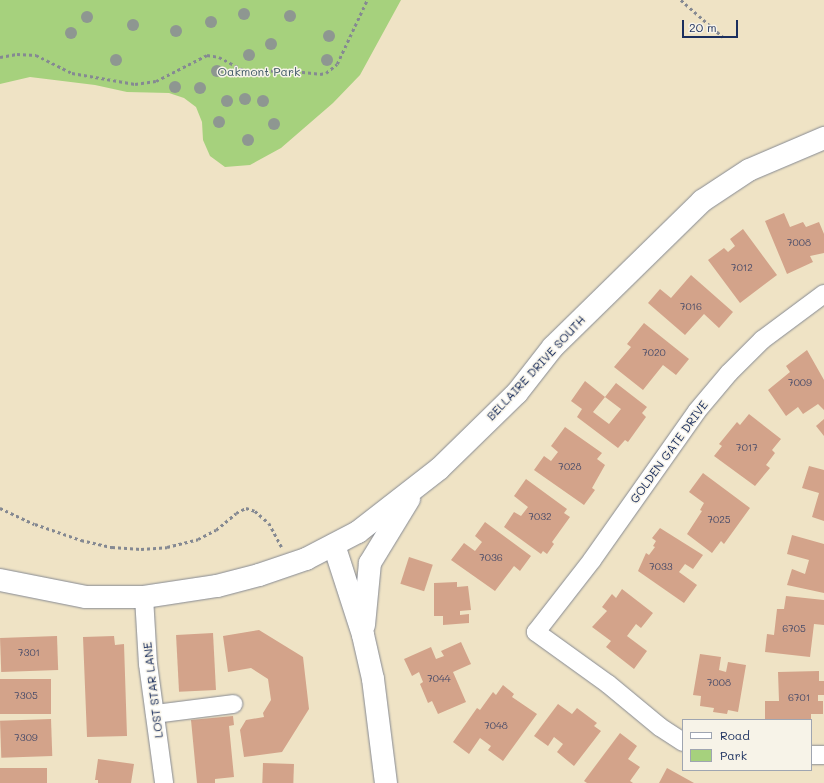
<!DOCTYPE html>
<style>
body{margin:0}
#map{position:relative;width:824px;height:783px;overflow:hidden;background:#efe3c5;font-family:Mali,sans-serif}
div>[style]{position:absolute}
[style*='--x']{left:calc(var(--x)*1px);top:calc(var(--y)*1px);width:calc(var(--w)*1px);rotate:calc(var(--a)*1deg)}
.green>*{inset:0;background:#a6d17d}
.building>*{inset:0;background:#d3a38a;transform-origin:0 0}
.path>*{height:2.5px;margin-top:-1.25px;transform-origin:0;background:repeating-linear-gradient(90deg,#858992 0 3px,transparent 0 6px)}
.roads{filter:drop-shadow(0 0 1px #858992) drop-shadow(0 0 1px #858992)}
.minor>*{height:18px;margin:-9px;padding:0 9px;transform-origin:9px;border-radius:9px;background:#fff}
.tertiary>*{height:22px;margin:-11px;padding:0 11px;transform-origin:11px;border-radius:11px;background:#fff}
.trees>*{width:12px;height:12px;margin:-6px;border-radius:50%;background:#8e9791}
span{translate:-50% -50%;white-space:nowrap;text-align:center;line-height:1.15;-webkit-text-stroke:3px #f7f3e8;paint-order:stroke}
.number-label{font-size:10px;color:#494c69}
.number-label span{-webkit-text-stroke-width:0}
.park-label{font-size:12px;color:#3e5866}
.street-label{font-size:12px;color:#1b2f5e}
.legend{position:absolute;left:682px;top:719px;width:130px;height:52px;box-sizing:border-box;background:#f7f3e8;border:1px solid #9fa5b1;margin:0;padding:5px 7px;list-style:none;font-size:12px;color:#1b2f5e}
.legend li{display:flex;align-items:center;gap:8px;height:20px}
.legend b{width:20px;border:1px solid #9fa5b1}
.scale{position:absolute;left:682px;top:20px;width:56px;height:18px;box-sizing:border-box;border:2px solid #1b2f5e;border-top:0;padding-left:5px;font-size:12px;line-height:14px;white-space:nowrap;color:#1b2f5e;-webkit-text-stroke:3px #f7f3e8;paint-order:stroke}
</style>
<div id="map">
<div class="green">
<i style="clip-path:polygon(0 0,401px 0,360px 75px,333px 103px,281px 148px,250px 165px,225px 167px,210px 156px,203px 140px,202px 122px,196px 107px,184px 98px,169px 93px,127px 92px,95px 85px,30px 77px,0 84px)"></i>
</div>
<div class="building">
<i style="clip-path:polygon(784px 213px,790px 227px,803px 222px,806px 227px,819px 222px,824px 234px,824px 253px,810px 256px,813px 262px,787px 274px,765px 221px)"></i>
<i style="clip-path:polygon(743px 229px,777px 275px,740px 303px,708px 260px,724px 248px,728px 252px,735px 246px,730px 239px)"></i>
<i style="clip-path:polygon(691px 275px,733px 312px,719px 328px,704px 314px,685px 335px,648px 303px,660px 289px,671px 298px)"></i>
<i style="clip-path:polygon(644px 323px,689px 359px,676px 375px,663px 365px,643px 390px,614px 367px,631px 347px,627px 344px)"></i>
<i style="clip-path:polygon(807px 350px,824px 380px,824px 410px,818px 404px,803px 414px,798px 407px,786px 416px,768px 390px,790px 372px,786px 366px)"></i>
<i style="clip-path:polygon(585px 381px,605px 397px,593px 412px,609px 424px,621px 409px,605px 397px,616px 383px,647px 407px,642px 413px,646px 417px,628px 442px,625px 440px,618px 448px,577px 417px,582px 409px,571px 401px)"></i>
<i style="clip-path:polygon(749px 414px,781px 439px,772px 450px,775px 453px,766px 465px,770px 468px,755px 486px,714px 456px,722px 446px,719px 444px,737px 422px,740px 425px)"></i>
<i style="clip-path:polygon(824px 419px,824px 436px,816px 426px)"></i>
<i style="clip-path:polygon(565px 427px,602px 453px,597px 459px,605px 465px,592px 488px,595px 490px,584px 505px,534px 470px,544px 456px,551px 461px,558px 452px,551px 446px)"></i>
<i style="clip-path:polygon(809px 466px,824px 470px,824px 521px,812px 517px,819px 493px,802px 488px)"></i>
<i style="clip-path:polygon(703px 473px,750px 508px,724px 544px,721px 541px,712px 553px,687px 534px,702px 511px,700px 510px,704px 503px,689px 492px)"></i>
<i style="clip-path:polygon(526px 479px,567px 509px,564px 513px,570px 517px,552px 542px,554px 544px,547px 554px,543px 551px,541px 554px,504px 527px,514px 512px,521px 516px,528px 507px,514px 496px)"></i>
<i style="clip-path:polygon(485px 522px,531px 556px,520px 571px,514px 566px,495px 591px,451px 560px,464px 543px,475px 551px,482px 542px,475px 536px)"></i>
<i style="clip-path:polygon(660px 528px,703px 555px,693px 569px,685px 564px,679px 572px,697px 585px,684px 603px,638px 571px,646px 553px,649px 555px,655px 547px,653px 546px,656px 541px,652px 538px)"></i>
<i style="clip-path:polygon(792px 535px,824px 544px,824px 593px,787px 585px,792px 569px,805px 574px,809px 560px,787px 554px)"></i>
<i style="left:409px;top:557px;width:25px;height:28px;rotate:18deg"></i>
<i style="clip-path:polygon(457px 582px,457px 587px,468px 586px,471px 610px,460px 611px,460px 615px,469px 614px,469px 623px,443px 625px,443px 616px,434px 616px,434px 583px)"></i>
<i style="clip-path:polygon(622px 589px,653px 613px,641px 628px,636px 624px,627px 636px,647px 651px,634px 669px,606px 647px,611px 641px,592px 627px,607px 611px,602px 607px,612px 594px,616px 598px)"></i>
<i style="clip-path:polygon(786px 596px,824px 600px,824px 625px,814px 624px,810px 657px,765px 652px,767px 634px,774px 635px,777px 609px,784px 609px)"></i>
<i style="clip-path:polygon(259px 630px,303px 657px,309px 709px,282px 752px,244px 757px,240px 730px,246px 720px,264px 717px,263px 713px,271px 700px,268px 679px,251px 668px,228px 672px,223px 636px)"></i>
<i style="left:213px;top:633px;width:57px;height:37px;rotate:87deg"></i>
<i style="left:57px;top:636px;width:34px;height:57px;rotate:88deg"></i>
<i style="clip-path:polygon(114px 636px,115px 645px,124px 644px,127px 736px,87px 737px,83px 637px)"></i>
<i style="clip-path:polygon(461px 642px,471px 664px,453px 672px,466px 702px,438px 714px,432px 701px,428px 703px,420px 684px,423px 682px,419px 672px,412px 676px,404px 659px,431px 647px,436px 659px,444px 656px,441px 651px)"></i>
<i style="clip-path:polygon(700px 654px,721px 657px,719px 670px,726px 672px,728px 662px,746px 665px,738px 712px,728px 710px,727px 714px,713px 712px,714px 708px,700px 706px,701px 696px,693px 695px)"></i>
<i style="clip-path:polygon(819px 671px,819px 681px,824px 681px,824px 695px,818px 695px,818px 701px,823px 701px,823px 714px,811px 714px,811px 720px,765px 720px,765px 701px,779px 701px,778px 672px)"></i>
<i style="left:0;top:679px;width:51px;height:35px"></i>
<i style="clip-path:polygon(503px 685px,514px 694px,512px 697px,537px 714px,503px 761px,488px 750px,491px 746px,480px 738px,469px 754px,453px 742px,477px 708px,480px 710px,493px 692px,496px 695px)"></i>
<i style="clip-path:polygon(558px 704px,572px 714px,577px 708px,597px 723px,594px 726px,601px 731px,574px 766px,557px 752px,563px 744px,554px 737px,548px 746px,534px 736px)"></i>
<i style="clip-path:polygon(233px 716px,234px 725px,229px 726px,234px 777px,215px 779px,215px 783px,197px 783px,191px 720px)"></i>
<i style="left:51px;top:719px;width:37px;height:51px;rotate:88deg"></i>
<i style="clip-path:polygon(620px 733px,637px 746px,628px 759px,640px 767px,630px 781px,633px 783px,587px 783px,584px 781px)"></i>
<i style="clip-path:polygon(98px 759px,134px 764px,131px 783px,98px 783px,98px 780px,95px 780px)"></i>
<i style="left:263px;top:763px;width:31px;height:20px;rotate:2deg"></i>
<i style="left:0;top:768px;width:47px;height:15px"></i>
<i style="clip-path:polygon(667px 768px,694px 783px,659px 783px)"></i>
</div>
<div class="path">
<i style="--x:681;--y:0;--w:56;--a:41.4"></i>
<i style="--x:0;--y:57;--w:17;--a:-10"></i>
<i style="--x:17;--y:54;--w:19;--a:3"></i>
<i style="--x:36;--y:55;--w:40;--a:26.6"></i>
<i style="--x:72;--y:73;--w:64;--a:9.9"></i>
<i style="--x:135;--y:84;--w:21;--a:-8"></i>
<i style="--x:156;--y:81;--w:57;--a:-27"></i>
<i style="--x:207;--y:55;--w:12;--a:9"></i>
<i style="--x:219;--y:57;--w:32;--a:28"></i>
<i style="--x:247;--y:72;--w:37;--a:-3"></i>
<i style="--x:284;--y:70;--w:36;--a:6"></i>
<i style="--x:320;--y:74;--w:6;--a:-9"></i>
<i style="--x:326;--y:73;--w:14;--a:-39"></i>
<i style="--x:337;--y:64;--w:71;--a:-64.9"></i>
<i style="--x:0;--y:508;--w:38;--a:25"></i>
<i style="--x:35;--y:524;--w:49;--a:19.2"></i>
<i style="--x:81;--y:540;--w:32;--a:13"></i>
<i style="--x:112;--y:547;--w:29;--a:4"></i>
<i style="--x:141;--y:549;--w:26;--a:-4"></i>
<i style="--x:167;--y:547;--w:32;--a:-14"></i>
<i style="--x:198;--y:539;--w:20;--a:-27"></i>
<i style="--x:216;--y:530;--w:26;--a:-40"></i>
<i style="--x:236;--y:513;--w:11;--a:-27"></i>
<i style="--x:246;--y:508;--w:9;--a:18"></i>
<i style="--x:255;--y:511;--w:18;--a:41"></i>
<i style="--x:269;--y:523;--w:27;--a:62"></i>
</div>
<div class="roads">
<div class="minor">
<i style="--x:144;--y:597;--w:67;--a:86.6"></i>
<i style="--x:148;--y:664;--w:120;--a:82.3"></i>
<i style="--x:155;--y:714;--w:79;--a:-7.3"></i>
<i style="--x:683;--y:742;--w:27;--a:-147"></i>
<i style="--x:660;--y:727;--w:67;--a:-140.4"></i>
<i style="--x:608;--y:684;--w:89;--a:-144.2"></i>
<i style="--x:536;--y:632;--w:91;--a:-52.1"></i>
<i style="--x:592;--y:560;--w:182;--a:-54.8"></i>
<i style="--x:697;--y:411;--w:50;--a:-49.9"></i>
<i style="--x:729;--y:373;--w:47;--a:-45"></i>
<i style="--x:762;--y:340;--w:77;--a:-36.6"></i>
<i style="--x:811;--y:755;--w:13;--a:0"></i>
</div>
<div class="tertiary">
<i style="--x:334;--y:545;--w:95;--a:72.1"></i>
<i style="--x:363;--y:635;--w:45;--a:77.2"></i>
<i style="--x:373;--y:679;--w:105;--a:82.9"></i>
<i style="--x:0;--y:580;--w:88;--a:11.2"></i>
<i style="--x:86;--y:597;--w:58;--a:0"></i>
<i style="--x:144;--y:597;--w:74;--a:-8.6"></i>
<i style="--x:217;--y:586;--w:43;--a:-14.7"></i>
<i style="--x:259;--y:575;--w:50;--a:-18.8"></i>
<i style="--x:306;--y:559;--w:59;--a:-27.4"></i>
<i style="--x:358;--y:532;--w:103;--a:-37.9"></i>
<i style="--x:439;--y:469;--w:109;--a:-44.3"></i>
<i style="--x:517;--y:393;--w:58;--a:-52"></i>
<i style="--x:553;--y:347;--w:209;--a:-44.4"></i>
<i style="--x:702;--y:201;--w:56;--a:-33.4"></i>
<i style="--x:749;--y:170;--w:82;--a:-23.1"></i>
<i style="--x:364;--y:625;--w:62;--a:-84.5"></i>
<i style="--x:370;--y:563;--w:75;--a:-58.6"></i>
</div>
</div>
<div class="trees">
<i style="left:244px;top:14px"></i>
<i style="left:290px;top:16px"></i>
<i style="left:87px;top:17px"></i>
<i style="left:211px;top:22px"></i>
<i style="left:133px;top:25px"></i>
<i style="left:176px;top:31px"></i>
<i style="left:71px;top:33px"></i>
<i style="left:329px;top:36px"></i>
<i style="left:271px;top:44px"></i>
<i style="left:249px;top:55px"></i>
<i style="left:116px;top:60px"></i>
<i style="left:327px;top:60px"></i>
<i style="left:217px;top:71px"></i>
<i style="left:175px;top:87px"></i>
<i style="left:200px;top:88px"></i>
<i style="left:245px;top:99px"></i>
<i style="left:227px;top:101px"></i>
<i style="left:263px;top:101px"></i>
<i style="left:219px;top:122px"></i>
<i style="left:274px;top:124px"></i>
<i style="left:248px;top:140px"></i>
</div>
<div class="number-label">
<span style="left:799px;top:243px">7008</span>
<span style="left:742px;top:268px">7012</span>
<span style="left:691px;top:307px">7016</span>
<span style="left:654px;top:353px">7020</span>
<span style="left:800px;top:383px">7009</span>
<span style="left:747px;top:448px">7017</span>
<span style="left:570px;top:467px">7028</span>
<span style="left:540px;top:517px">7032</span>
<span style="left:719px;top:520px">7025</span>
<span style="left:491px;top:558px">7036</span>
<span style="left:661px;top:567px">7033</span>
<span style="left:794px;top:629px">6705</span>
<span style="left:29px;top:653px">7301</span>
<span style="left:439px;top:679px">7044</span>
<span style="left:719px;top:683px">7008</span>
<span style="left:26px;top:696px">7305</span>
<span style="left:799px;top:698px">6701</span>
<span style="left:496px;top:726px">7048</span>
<span style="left:26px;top:738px">7309</span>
</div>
<div class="park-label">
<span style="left:259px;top:72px">Oakmont Park</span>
</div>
<div class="street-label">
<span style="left:536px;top:368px;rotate:-47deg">BELLAIRE DRIVE SOUTH</span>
<span style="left:669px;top:452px;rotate:-54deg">GOLDEN GATE DRIVE</span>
<span style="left:153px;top:690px;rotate:-97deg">LOST STAR LANE</span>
</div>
<ul class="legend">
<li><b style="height:5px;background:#fff"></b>Road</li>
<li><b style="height:11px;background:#a6d17d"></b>Park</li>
</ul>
<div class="scale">20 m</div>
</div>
